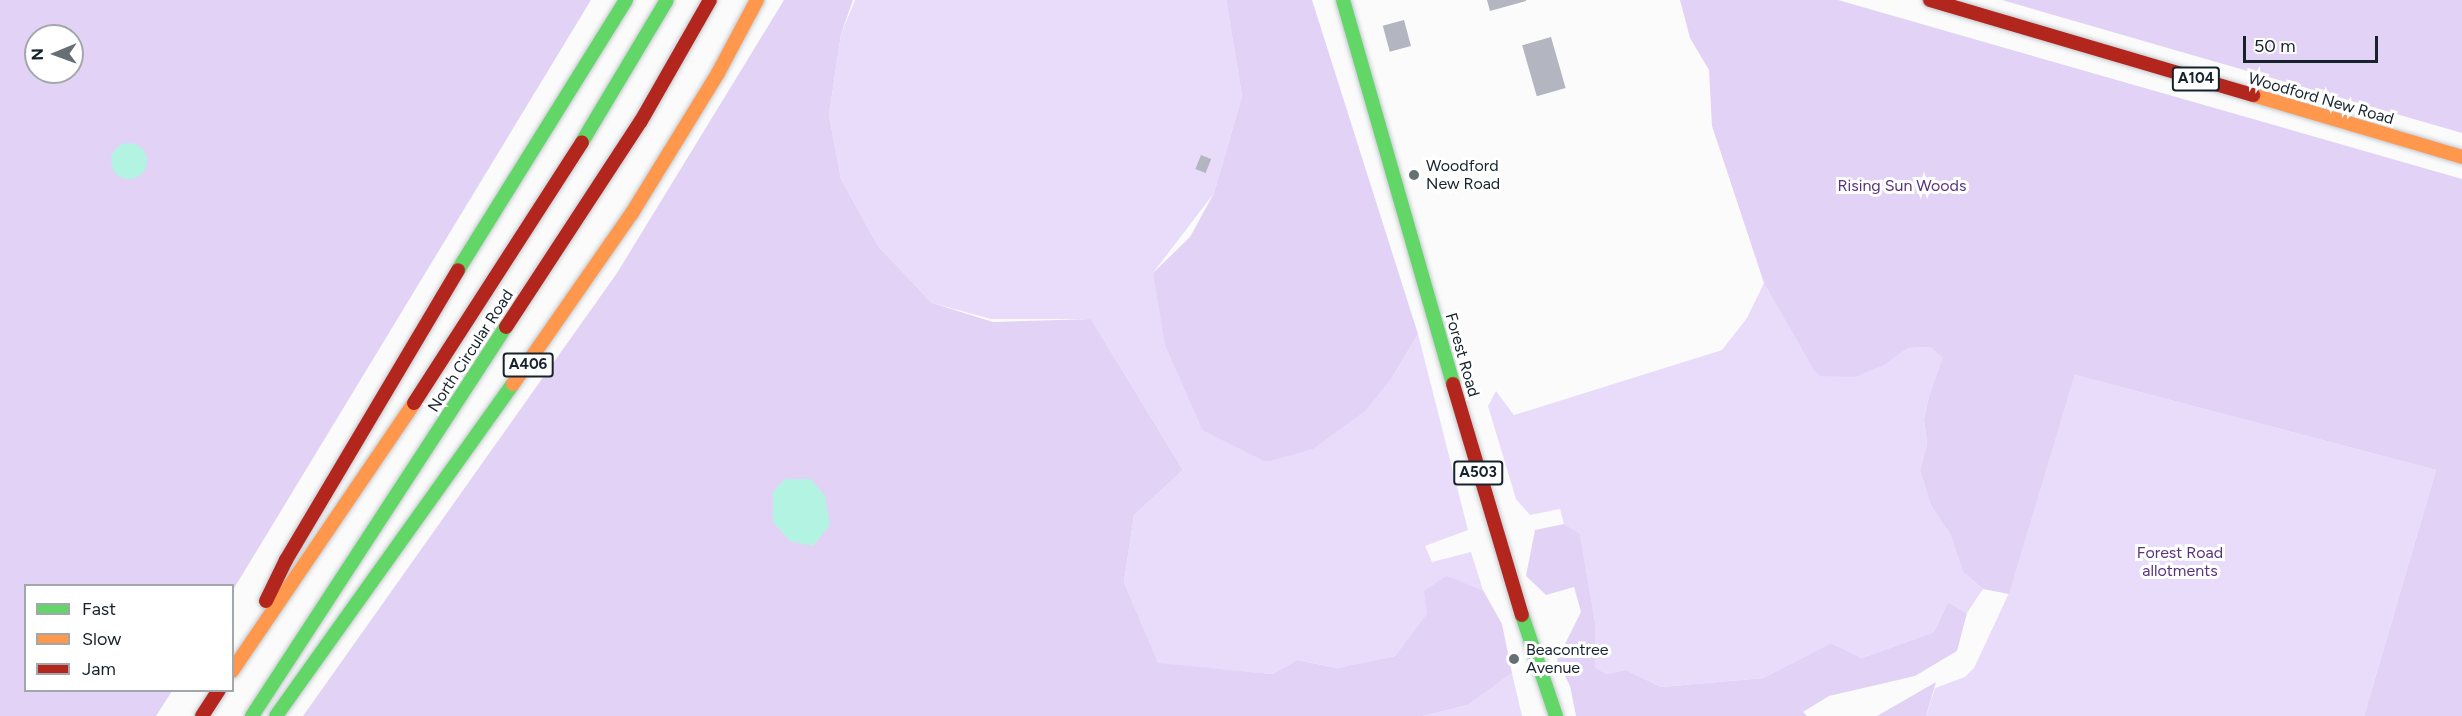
<!DOCTYPE html>
<style>
body{margin:0}
#map{position:relative;width:2462px;height:716px;overflow:hidden;background:#fbfbfb;font-family:Figtree,sans-serif}
div>[style]{position:absolute}
[style*='--x']{left:calc(var(--x)*1px);top:calc(var(--y)*1px);width:calc(var(--w)*1px);rotate:calc(var(--a)*1deg)}
.green>*{inset:0;background:#e9dcfb}
.forest>*{inset:0;background:#e2d3f6}
.water>*{inset:0;background:#b3f3e2}
.round{border-radius:50%}
.building>*{inset:0;background:#b3b6c1;transform-origin:0 0}
.roads{filter:drop-shadow(0 0 2px #c3c9ce) drop-shadow(0 0 2px #c3c9ce)}
.fast>*{height:14px;margin:-7px;padding:0 7px;transform-origin:7px;border-radius:7px;background:#63d668}
.slow>*{height:14px;margin:-7px;padding:0 7px;transform-origin:7px;border-radius:7px;background:#ff974d}
.jam>*{height:14px;margin:-7px;padding:0 7px;transform-origin:7px;border-radius:7px;background:#b3261e}
.dots>*{width:16px;height:16px;translate:-50% -50%;box-sizing:border-box;border:3px solid #fff;border-radius:50%}
span{translate:-50% -50%;white-space:nowrap;text-align:center;line-height:1.15;-webkit-text-stroke:6px #fff;paint-order:stroke}
.shield-label span{padding:2px 4px;background:#fff;border:2px solid;border-radius:4px;-webkit-text-stroke-width:0}
.shield-label{font-size:15px;color:#16232c;font-weight:700}
.street-label{font-size:16px;color:#16232c}
.poi-label{font-size:16px;color:#16232c}
.left{translate:0 -50%;text-align:left}
.park-label{font-size:16px;color:#58337d}
.legend{position:absolute;left:24px;top:584px;width:210px;height:108px;box-sizing:border-box;background:#fff;border:2px solid #a2a7ab;margin:0;padding:8px 10px;list-style:none;font-size:18px;color:#16232c}
.legend li{display:flex;align-items:center;gap:12px;height:30px}
.legend b{width:30px;border:2px solid #a2a7ab}
.north{position:absolute;left:24px;top:24px;width:60px;height:60px;box-sizing:border-box;background:#fff;border:2px solid #a2a7ab;border-radius:50%;rotate:269deg;font-size:16px;font-weight:700;line-height:24px;text-align:center;color:#16232c}
.north::after{content:'';display:block;margin:auto;width:21px;height:27px;background:#666f74;clip-path:polygon(50% 0,100% 100%,50% 72%,0 100%)}
.scale{position:absolute;left:2243px;top:36px;width:135px;height:27px;box-sizing:border-box;border:3px solid #16232c;border-top:0;padding-left:8px;font-size:18px;line-height:21px;white-space:nowrap;color:#16232c;-webkit-text-stroke:4px #fff;paint-order:stroke}
</style>
<div id="map">
<div class="green">
<i style="clip-path:polygon(855px 0,1226px 0,1242px 96px,1214px 193px,1153px 273px,1203px 431px,1267px 462px,1393px 376px,1418px 334px,1468px 530px,1425px 546px,1432px 562px,1471px 552px,1483px 590px,1446px 577px,1428px 614px,1395px 656px,1337px 668px,1297px 660px,1272px 674px,1158px 664px,1124px 582px,1134px 515px,1183px 470px,1091px 319px,991px 319px,932px 303px,878px 246px,841px 179px,829px 115px,841px 34px)"></i>
<i style="clip-path:polygon(1764px 283px,1820px 376px,1886px 364px,1908px 348px,1930px 347px,1944px 358px,1929px 396px,1924px 420px,1927px 444px,1920px 470px,1931px 506px,1950px 534px,1963px 572px,1983px 589px,1967px 613px,1948px 602px,1934px 632px,1862px 658px,1831px 643px,1763px 678px,1661px 687px,1626px 670px,1606px 674px,1595px 667px,1595px 621px,1580px 535px,1564px 524px,1560px 509px,1530px 515px,1516px 499px,1488px 406px,1496px 391px,1514px 415px,1722px 350px,1747px 318px)"></i>
<i style="clip-path:polygon(2075px 375px,2436px 470px,2364px 716px,1926px 716px,1935px 688px,1965px 677px,1974px 668px,2009px 593px)"></i>
<i style="clip-path:polygon(1512px 673px,1522px 716px,1423px 716px,1468px 705px)"></i>
</div>
<div class="forest">
<i style="clip-path:polygon(evenodd,0 0,591px 0,233px 590px,232px 586px,26px 586px,26px 690px,172px 691px,156px 716px,0 716px,0 0,36px 36px,72px 36px,72px 72px,36px 72px,36px 36px)"></i>
<i style="clip-path:polygon(784px 0,853px 0,841px 34px,829px 115px,841px 179px,878px 246px,932px 303px,993px 322px,1091px 319px,1183px 470px,1134px 515px,1124px 582px,1158px 663px,1272px 674px,1297px 660px,1337px 668px,1395px 656px,1427px 614px,1424px 591px,1446px 576px,1483px 590px,1502px 624px,1512px 673px,1468px 705px,1423px 716px,303px 716px,617px 273px)"></i>
<i style="clip-path:polygon(1226px 0,1312px 0,1418px 334px,1393px 376px,1365px 411px,1313px 449px,1266px 462px,1203px 431px,1165px 345px,1153px 273px,1190px 237px,1214px 193px,1242px 96px)"></i>
<i style="clip-path:polygon(1680px 0,1838px 0,2462px 179px,2462px 716px,2364px 716px,2436px 470px,2075px 375px,2009px 594px,1983px 589px,1963px 572px,1950px 534px,1931px 506px,1920px 470px,1927px 444px,1924px 420px,1929px 396px,1943px 358px,1930px 347px,1908px 348px,1886px 364px,1855px 377px,1820px 376px,1814px 370px,1764px 283px,1712px 126px,1709px 70px,1690px 38px)"></i>
<i style="clip-path:polygon(2002px 0,2462px 0,2462px 133px)"></i>
<i style="clip-path:polygon(1564px 524px,1580px 534px,1595px 621px,1595px 667px,1606px 674px,1626px 670px,1661px 687px,1763px 678px,1831px 643px,1862px 658px,1934px 632px,1948px 602px,1967px 613px,1957px 651px,1915px 676px,1829px 696px,1803px 712px,1807px 716px,1576px 716px,1570px 686px,1557px 660px,1581px 612px,1574px 587px,1546px 595px,1526px 576px,1535px 530px)"></i>
<i style="clip-path:polygon(1936px 682px,1926px 716px,1874px 716px,1877px 716px)"></i>
</div>
<div class="water">
<i class="round" style="left:111px;top:143px;width:36px;height:36px"></i>
<i style="clip-path:polygon(785px 479px,811px 479px,825px 496px,830px 525px,813px 546px,790px 541px,773px 522px,773px 492px)"></i>
</div>
<div class="building">
<i style="clip-path:polygon(1487px 0,1526px 0,1526px 1px,1490px 11px)"></i>
<i style="left:1404px;top:20px;width:27px;height:22px;rotate:75deg"></i>
<i style="left:1551px;top:37px;width:53px;height:30px;rotate:74deg"></i>
<i style="left:1201px;top:155px;width:11px;height:15px;rotate:22deg"></i>
</div>
<div class="roads">
<div class="fast">
<i style="--x:1343;--y:0;--w:399;--a:74"></i>
<i style="--x:582;--y:142;--w:165;--a:-59.1"></i>
<i style="--x:458;--y:270;--w:318;--a:-58.1"></i>
<i style="--x:1522;--y:615;--w:107;--a:71.4"></i>
<i style="--x:252;--y:716;--w:465;--a:-56.9"></i>
<i style="--x:276;--y:716;--w:408;--a:-54.5"></i>
</div>
<div class="slow">
<i style="--x:2253;--y:95;--w:218;--a:16.5"></i>
<i style="--x:513;--y:384;--w:208;--a:-55.2"></i>
<i style="--x:632;--y:213;--w:164;--a:-58.4"></i>
<i style="--x:718;--y:73;--w:83;--a:-61.9"></i>
<i style="--x:232;--y:671;--w:324;--a:-55.8"></i>
</div>
<div class="jam">
<i style="--x:1930;--y:0;--w:337;--a:16.4"></i>
<i style="--x:506;--y:327;--w:246;--a:-56.8"></i>
<i style="--x:641;--y:121;--w:139;--a:-60.3"></i>
<i style="--x:1453;--y:384;--w:241;--a:73.4"></i>
<i style="--x:414;--y:403;--w:310;--a:-57.2"></i>
<i style="--x:266;--y:601;--w:46;--a:-64"></i>
<i style="--x:286;--y:560;--w:337;--a:-59.3"></i>
<i style="--x:202;--y:716;--w:31;--a:-57"></i>
</div>
</div>
<div class="dots">
<i style="left:1414px;top:175px;background:#666f74"></i>
<i style="left:1514px;top:659px;background:#666f74"></i>
</div>
<div class="shield-label">
<span style="left:2196px;top:79px">A104</span>
<span style="left:528px;top:365px">A406</span>
<span style="left:1478px;top:473px">A503</span>
</div>
<div class="street-label">
<span style="left:2321px;top:99px;rotate:16deg">Woodford New Road</span>
<span style="left:471px;top:351px;rotate:-57deg">North Circular Road</span>
<span style="left:1462px;top:355px;rotate:74deg">Forest Road</span>
</div>
<div class="poi-label">
<span class="left" style="left:1426px;top:175px">Woodford<br>New Road</span>
<span class="left" style="left:1526px;top:659px">Beacontree<br>Avenue</span>
</div>
<div class="park-label">
<span style="left:1902px;top:186px">Rising Sun Woods</span>
<span style="left:2180px;top:562px">Forest Road<br>allotments</span>
</div>
<ul class="legend">
<li><b style="height:8px;background:#63d668"></b>Fast</li>
<li><b style="height:8px;background:#ff974d"></b>Slow</li>
<li><b style="height:8px;background:#b3261e"></b>Jam</li>
</ul>
<div class="north">N</div>
<div class="scale">50 m</div>
</div>
